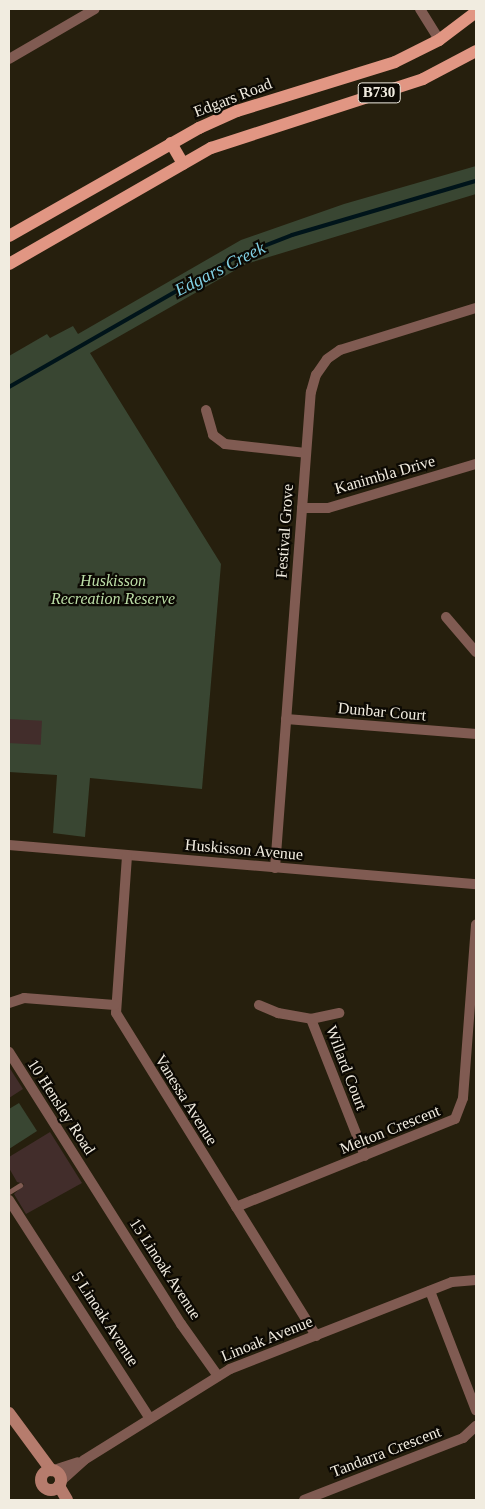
<!DOCTYPE html>
<style>
body{margin:0}
#map{position:relative;width:485px;height:1509px;overflow:hidden;background:#261f0d;font-family:"Times New Roman",serif}
div>[style]{position:absolute}
[style*='--x']{left:calc(var(--x)*1px);top:calc(var(--y)*1px);width:calc(var(--w)*1px);rotate:calc(var(--a)*1deg)}
.green>*{inset:0;background:#394632}
.stream>*{height:4px;margin:-2px;padding:0 2px;transform-origin:2px;border-radius:2px;background:#00141a}
.building>*{inset:0;background:#422d2b;transform-origin:0 0}
.lane>*{height:5px;margin:-2.5px;padding:0 2.5px;transform-origin:2.5px;border-radius:2.5px;background:#805b52}
.street>*{height:10px;margin:-5px;padding:0 5px;transform-origin:5px;border-radius:5px;background:#805b52}
.secondary>*{height:12px;margin:-6px;padding:0 6px;transform-origin:6px;border-radius:6px;background:#b67c6d}
.secondary>.ring{margin:-6px;padding:0;box-sizing:content-box;background:none;border:12px solid #b67c6d;border-radius:50%}
.primary>*{height:12px;margin:-6px;padding:0 6px;transform-origin:6px;border-radius:6px;background:#e19683}
span{translate:-50% -50%;white-space:nowrap;text-align:center;line-height:1.15;-webkit-text-stroke:4.5px #0c0903;paint-order:stroke}
.shield-label span{padding:1px 4px;background:#0c0903;border:1px solid;border-radius:4px;-webkit-text-stroke-width:0}
.shield-label{font-size:15px;color:#f1ece0;font-weight:700}
.street-label{font-size:16px;color:#f1ece0}
.park-label{font-size:16px;color:#bcdea7;font-style:italic}
.water-label{font-size:18px;color:#80cfe3;font-style:italic}
.frame{position:absolute;inset:0;border:10px solid #f1ece0;pointer-events:none}
</style>
<div id="map">
<div class="green">
<i style="clip-path:polygon(476px 166px,476px 194px,246px 264px,90px 353px,221px 564px,202px 789px,90px 778px,85px 837px,53px 833px,57px 775px,9px 772px,9px 356px,47px 334px,50px 338px,73px 326px,78px 334px,241px 240px,344px 204px)"></i>
<i style="clip-path:polygon(19px 1103px,37px 1131px,9px 1149px,9px 1109px)"></i>
</div>
<div class="stream">
<i style="--x:9;--y:387;--w:262;--a:-29.8"></i>
<i style="--x:236;--y:257;--w:60;--a:-21.4"></i>
<i style="--x:292;--y:235;--w:192;--a:-16.4"></i>
</div>
<div class="building">
<i style="left:9px;top:719px;width:33px;height:24px;rotate:3deg"></i>
<i style="clip-path:polygon(9px 1067px,23px 1089px,9px 1098px)"></i>
<i style="clip-path:polygon(50px 1132px,82px 1183px,26px 1214px,14px 1194px,24px 1184px,17px 1182px,9px 1168px,9px 1157px)"></i>
</div>
<div class="lane">
<i style="--x:9;--y:1192;--w:13;--a:-32"></i>
</div>
<div class="street">
<i style="--x:420;--y:9;--w:36;--a:58"></i>
<i style="--x:9;--y:59;--w:99;--a:-30.2"></i>
<i style="--x:206;--y:410;--w:26;--a:74"></i>
<i style="--x:213;--y:435;--w:15;--a:37"></i>
<i style="--x:225;--y:444;--w:81;--a:6.3"></i>
<i style="--x:302;--y:508;--w:26;--a:0"></i>
<i style="--x:328;--y:508;--w:154;--a:-16.6"></i>
<i style="--x:446;--y:617;--w:46;--a:49.4"></i>
<i style="--x:286;--y:719;--w:191;--a:4.5"></i>
<i style="--x:9;--y:845;--w:469;--a:4.8"></i>
<i style="--x:127;--y:856;--w:157;--a:94"></i>
<i style="--x:116;--y:1013;--w:380;--a:58.2"></i>
<i style="--x:275;--y:868;--w:477;--a:-85.7"></i>
<i style="--x:311;--y:392;--w:18;--a:-74"></i>
<i style="--x:316;--y:375;--w:19;--a:-55"></i>
<i style="--x:327;--y:359;--w:16;--a:-35"></i>
<i style="--x:340;--y:350;--w:142;--a:-17.2"></i>
<i style="--x:9;--y:1003;--w:16;--a:-18"></i>
<i style="--x:24;--y:998;--w:91;--a:4.4"></i>
<i style="--x:259;--y:1005;--w:21;--a:23"></i>
<i style="--x:278;--y:1013;--w:34;--a:10"></i>
<i style="--x:311;--y:1019;--w:147;--a:68.5"></i>
<i style="--x:311;--y:1019;--w:29;--a:-12"></i>
<i style="--x:9;--y:1052;--w:322;--a:57.7"></i>
<i style="--x:181;--y:1324;--w:64;--a:54.6"></i>
<i style="--x:9;--y:1200;--w:260;--a:57.2"></i>
<i style="--x:236;--y:1207;--w:236;--a:-21.9"></i>
<i style="--x:455;--y:1119;--w:22;--a:-69"></i>
<i style="--x:463;--y:1098;--w:174;--a:-85.7"></i>
<i style="--x:430;--y:1291;--w:128;--a:68.9"></i>
<i style="--x:54;--y:1470;--w:25;--a:-18"></i>
<i style="--x:61;--y:1481;--w:31;--a:-42"></i>
<i style="--x:84;--y:1460;--w:172;--a:-31.9"></i>
<i style="--x:230;--y:1369;--w:238;--a:-21.4"></i>
<i style="--x:452;--y:1282;--w:24;--a:-5"></i>
<i style="--x:304;--y:1500;--w:171;--a:-21.3"></i>
<i style="--x:463;--y:1438;--w:18;--a:-43"></i>
</div>
<div class="secondary">
<i style="--x:9;--y:1413;--w:71;--a:53.6"></i>
<i class="ring" style="left:41px;top:1470px;width:8px;height:8px"></i>
<i style="--x:59;--y:1486;--w:16;--a:60"></i>
</div>
<div class="primary">
<i style="--x:171;--y:143;--w:24;--a:60"></i>
<i style="--x:9;--y:236;--w:219;--a:-29.6"></i>
<i style="--x:199;--y:128;--w:42;--a:-24.1"></i>
<i style="--x:237;--y:111;--w:165;--a:-17.2"></i>
<i style="--x:395;--y:62;--w:49;--a:-26.6"></i>
<i style="--x:439;--y:40;--w:46;--a:-37.1"></i>
<i style="--x:9;--y:264;--w:233;--a:-29.9"></i>
<i style="--x:211;--y:148;--w:223;--a:-18"></i>
<i style="--x:423;--y:79;--w:60;--a:-27.8"></i>
</div>
<div class="shield-label">
<span style="left:379px;top:93px">B730</span>
</div>
<div class="street-label">
<span style="left:233px;top:98px;rotate:-21deg">Edgars Road</span>
<span style="left:385px;top:475px;rotate:-16deg">Kanimbla Drive</span>
<span style="left:285px;top:531px;rotate:-86deg">Festival Grove</span>
<span style="left:382px;top:712px;rotate:5deg">Dunbar Court</span>
<span style="left:244px;top:850px;rotate:5deg">Huskisson Avenue</span>
<span style="left:346px;top:1068px;rotate:69deg">Willard Court</span>
<span style="left:186px;top:1100px;rotate:58deg">Vanessa Avenue</span>
<span style="left:61px;top:1107px;rotate:57deg">10 Hensley Road</span>
<span style="left:390px;top:1130px;rotate:-22deg">Melton Crescent</span>
<span style="left:165px;top:1269px;rotate:57deg">15 Linoak Avenue</span>
<span style="left:105px;top:1319px;rotate:57deg">5 Linoak Avenue</span>
<span style="left:267px;top:1339px;rotate:-22deg">Linoak Avenue</span>
<span style="left:386px;top:1452px;rotate:-21deg">Tandarra Crescent</span>
</div>
<div class="park-label">
<span style="left:113px;top:590px">Huskisson<br>Recreation Reserve</span>
</div>
<div class="water-label">
<span style="left:220px;top:269px;rotate:-27deg">Edgars Creek</span>
</div>
<div class="frame"></div>
</div>
